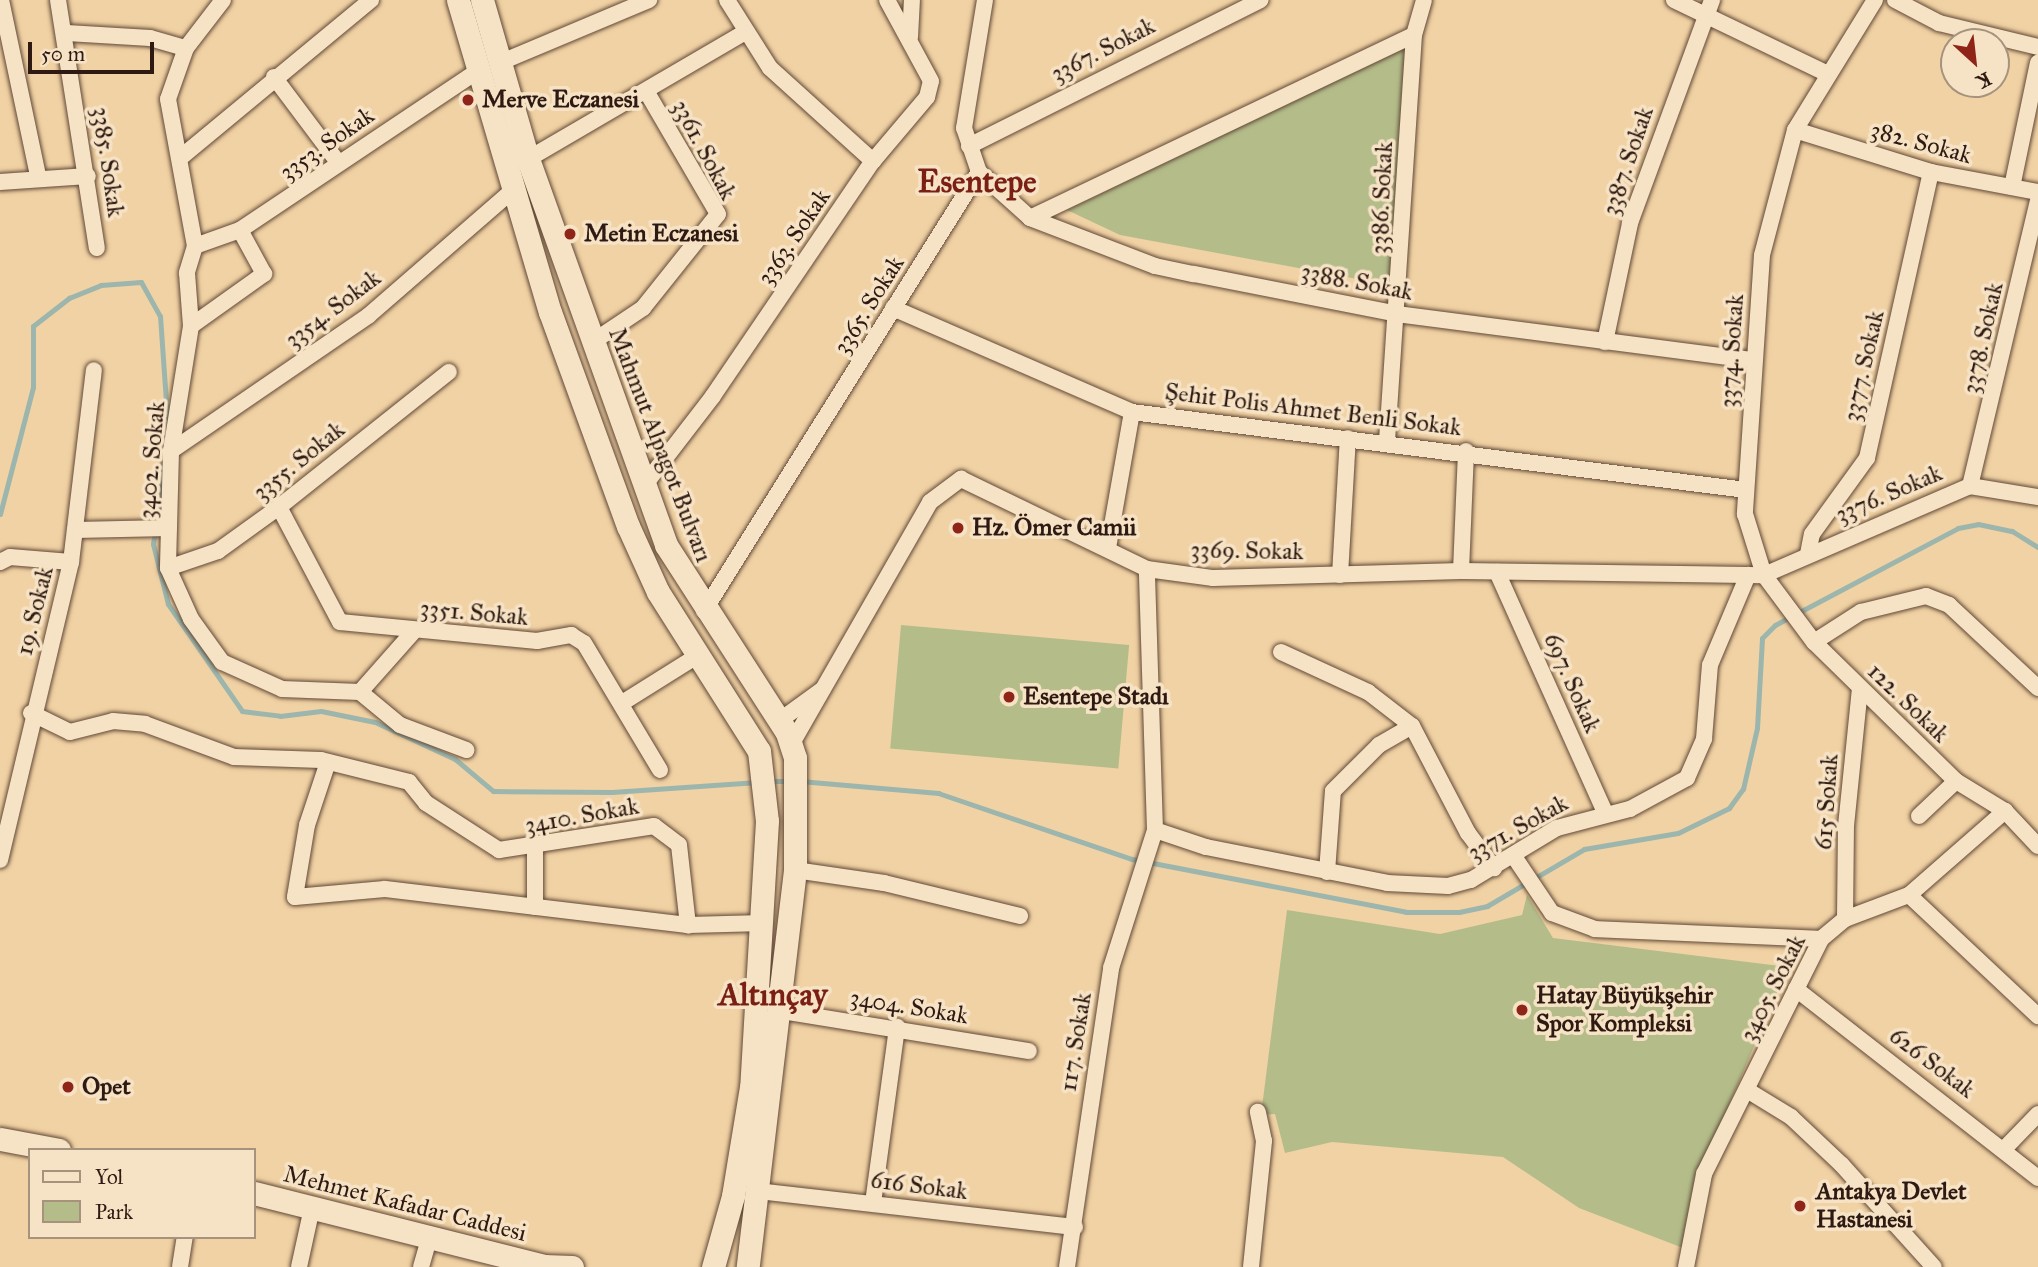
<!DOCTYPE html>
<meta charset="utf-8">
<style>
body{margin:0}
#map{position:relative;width:2038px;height:1267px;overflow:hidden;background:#f1d2a4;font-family:"IM FELL Great Primer",serif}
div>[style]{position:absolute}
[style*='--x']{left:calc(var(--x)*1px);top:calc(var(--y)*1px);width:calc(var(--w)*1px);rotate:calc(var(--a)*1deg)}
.green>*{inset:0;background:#b4bd8a;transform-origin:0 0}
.stream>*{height:5px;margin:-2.5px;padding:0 2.5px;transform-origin:2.5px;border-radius:2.5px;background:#9cb6ad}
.roads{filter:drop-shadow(0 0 2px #604837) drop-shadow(0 0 2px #604837)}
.minor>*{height:16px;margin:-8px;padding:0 8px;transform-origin:8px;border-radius:8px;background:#f6e2c4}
.secondary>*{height:23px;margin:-11.5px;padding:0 11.5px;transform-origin:11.5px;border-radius:11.5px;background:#f6e2c4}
.dots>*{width:19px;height:19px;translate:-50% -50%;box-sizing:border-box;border:4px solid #f6e2c4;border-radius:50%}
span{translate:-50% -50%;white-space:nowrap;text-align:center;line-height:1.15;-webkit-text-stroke:7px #f6e2c4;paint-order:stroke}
.street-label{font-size:24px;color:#2f1a13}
.poi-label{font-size:24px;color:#2f1a13;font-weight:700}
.left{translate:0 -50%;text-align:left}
.district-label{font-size:32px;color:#7a1f14;font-weight:700}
.legend{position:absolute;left:28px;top:1148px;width:228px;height:91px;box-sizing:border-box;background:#f6e2c4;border:2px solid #a6927d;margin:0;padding:9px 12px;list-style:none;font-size:21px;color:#2f1a13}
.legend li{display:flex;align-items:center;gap:14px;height:35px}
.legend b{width:35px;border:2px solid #a6927d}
.north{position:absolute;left:1940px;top:28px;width:70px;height:70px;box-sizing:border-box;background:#f6e2c4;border:2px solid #a6927d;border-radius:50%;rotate:153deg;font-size:19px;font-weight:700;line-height:28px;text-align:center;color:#2f1a13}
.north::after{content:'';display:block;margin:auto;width:24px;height:32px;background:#8f2418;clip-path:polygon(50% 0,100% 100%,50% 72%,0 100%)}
.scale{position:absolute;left:28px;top:42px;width:126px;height:32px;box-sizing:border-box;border:4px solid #2f1a13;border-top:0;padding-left:9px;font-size:21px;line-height:24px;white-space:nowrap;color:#2f1a13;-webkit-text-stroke:5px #f6e2c4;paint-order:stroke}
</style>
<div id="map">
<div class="green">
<i style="clip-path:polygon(1405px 47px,1395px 286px,1120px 235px,1067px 210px)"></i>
<i style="left:901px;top:625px;width:229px;height:124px;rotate:5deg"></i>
<i style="clip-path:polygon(1527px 895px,1553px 938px,1788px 967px,1699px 1175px,1683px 1248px,1579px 1208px,1503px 1157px,1332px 1142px,1285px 1153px,1275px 1114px,1261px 1115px,1287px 910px,1440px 934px,1522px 915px)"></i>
</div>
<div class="stream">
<i style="--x:164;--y:463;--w:82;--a:97.7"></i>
<i style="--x:153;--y:544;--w:62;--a:76"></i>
<i style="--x:168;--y:604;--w:130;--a:55.3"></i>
<i style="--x:242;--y:711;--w:38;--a:7"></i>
<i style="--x:280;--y:716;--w:41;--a:-7"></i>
<i style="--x:321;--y:711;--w:55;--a:11.5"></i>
<i style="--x:375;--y:722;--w:88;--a:24.8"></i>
<i style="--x:455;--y:759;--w:50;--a:40.1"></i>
<i style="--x:493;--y:791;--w:119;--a:0.5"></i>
<i style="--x:612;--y:792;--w:146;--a:-3.9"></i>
<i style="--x:0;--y:514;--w:131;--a:-75.4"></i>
<i style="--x:33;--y:387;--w:61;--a:-90"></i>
<i style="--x:33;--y:326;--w:46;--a:-37.9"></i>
<i style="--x:69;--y:298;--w:35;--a:-22"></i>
<i style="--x:101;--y:285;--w:40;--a:-4.3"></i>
<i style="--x:141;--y:282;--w:39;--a:61"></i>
<i style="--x:160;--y:316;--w:113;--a:86"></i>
<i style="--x:768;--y:781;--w:22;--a:0"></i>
<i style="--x:800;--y:781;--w:139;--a:5"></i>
<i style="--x:938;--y:793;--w:205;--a:18.8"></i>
<i style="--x:1132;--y:859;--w:279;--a:10.9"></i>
<i style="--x:1406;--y:912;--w:53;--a:0"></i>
<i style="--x:1459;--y:912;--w:29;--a:-12"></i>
<i style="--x:1487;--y:906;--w:113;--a:-30.4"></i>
<i style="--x:1584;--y:849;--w:95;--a:-9.7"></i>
<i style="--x:1678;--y:833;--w:57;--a:-26.1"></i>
<i style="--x:1729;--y:808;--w:24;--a:-54"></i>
<i style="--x:1743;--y:789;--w:63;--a:-77.1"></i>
<i style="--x:1757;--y:728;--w:90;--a:-86.8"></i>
<i style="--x:1762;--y:638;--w:18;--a:-45"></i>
<i style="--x:1775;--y:625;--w:207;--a:-27.9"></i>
<i style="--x:1958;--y:528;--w:20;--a:-11"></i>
<i style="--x:1978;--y:524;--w:35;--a:12"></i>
<i style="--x:2012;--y:531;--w:31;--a:32"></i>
</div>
<div class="roads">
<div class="minor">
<i style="--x:1;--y:0;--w:180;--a:78.1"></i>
<i style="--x:58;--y:0;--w:251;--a:81.1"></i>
<i style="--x:223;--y:0;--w:61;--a:127.6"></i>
<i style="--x:186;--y:48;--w:54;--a:109.4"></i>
<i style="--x:168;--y:99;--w:149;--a:79.6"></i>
<i style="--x:195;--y:246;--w:28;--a:107"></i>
<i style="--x:187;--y:273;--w:53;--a:85.7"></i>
<i style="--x:191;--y:326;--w:127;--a:99.1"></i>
<i style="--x:171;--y:451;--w:117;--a:91.5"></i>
<i style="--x:168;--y:568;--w:56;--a:65.7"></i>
<i style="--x:191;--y:619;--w:53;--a:54.2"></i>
<i style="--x:222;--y:662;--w:66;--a:24.2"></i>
<i style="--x:282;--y:689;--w:78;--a:2.2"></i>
<i style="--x:360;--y:692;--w:52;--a:39.5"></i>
<i style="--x:400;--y:725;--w:71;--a:20.7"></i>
<i style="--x:727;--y:0;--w:80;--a:57.7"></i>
<i style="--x:770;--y:68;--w:139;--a:42.1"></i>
<i style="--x:985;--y:0;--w:130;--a:99.3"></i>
<i style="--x:964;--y:128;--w:46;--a:71.2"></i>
<i style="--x:979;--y:172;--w:69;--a:42"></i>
<i style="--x:1030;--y:218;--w:134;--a:21"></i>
<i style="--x:1155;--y:266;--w:40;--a:12"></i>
<i style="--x:1194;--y:274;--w:207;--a:11.1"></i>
<i style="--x:1397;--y:314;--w:359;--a:7.4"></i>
<i style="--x:1674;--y:0;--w:169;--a:25.7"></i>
<i style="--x:1875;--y:0;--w:153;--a:121.6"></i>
<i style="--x:1795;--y:130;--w:129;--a:104.8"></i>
<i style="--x:1762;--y:255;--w:260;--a:93.8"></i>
<i style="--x:1745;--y:514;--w:64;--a:72.7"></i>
<i style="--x:1764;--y:575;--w:84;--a:53.3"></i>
<i style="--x:1814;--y:642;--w:199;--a:44.4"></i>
<i style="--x:1956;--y:781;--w:57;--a:31.5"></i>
<i style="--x:2005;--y:811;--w:48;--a:46.7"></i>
<i style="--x:1895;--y:0;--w:50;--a:27.6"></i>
<i style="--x:1939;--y:23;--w:102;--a:13.6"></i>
<i style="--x:67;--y:33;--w:83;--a:3.4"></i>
<i style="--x:150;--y:38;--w:37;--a:16"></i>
<i style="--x:910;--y:37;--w:37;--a:-87"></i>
<i style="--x:499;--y:63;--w:163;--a:-22.8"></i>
<i style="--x:274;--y:77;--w:105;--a:53.1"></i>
<i style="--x:1795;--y:130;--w:142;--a:17.2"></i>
<i style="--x:1931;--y:172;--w:109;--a:10.6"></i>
<i style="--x:969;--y:146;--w:326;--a:-26.6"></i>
<i style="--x:180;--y:158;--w:248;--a:-39.6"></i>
<i style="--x:528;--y:159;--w:250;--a:-30.3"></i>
<i style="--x:0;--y:182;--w:88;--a:-3.9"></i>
<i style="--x:2012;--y:187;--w:127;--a:-78.2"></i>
<i style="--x:1030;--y:218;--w:425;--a:-25.5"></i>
<i style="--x:195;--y:246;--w:48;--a:-19.6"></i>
<i style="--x:240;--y:230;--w:288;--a:-33.8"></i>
<i style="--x:893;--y:308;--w:261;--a:23.5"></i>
<i style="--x:1132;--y:412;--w:619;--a:7.24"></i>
<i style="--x:191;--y:326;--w:90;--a:-35.5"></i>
<i style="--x:264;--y:274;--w:50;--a:-118.6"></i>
<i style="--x:1605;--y:342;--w:122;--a:-78.1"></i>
<i style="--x:1630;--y:223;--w:238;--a:-69.8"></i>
<i style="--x:591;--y:343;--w:63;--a:-33.9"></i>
<i style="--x:643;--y:308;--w:120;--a:-51.4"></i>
<i style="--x:718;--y:214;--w:139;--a:-120.3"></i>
<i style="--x:1387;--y:441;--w:407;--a:-86.2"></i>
<i style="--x:1414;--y:35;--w:36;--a:-74"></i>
<i style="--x:171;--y:451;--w:239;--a:-34.4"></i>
<i style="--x:368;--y:316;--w:191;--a:-41"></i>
<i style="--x:1970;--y:486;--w:293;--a:-76.6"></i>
<i style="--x:643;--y:487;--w:115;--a:-52.4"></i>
<i style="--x:713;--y:396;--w:284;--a:-55.8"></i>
<i style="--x:873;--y:161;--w:84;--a:-49.8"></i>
<i style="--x:927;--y:97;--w:16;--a:-76"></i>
<i style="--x:931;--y:81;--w:92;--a:-118.5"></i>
<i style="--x:279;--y:507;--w:130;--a:62.1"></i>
<i style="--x:340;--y:622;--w:198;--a:5.5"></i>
<i style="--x:537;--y:641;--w:35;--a:-10"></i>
<i style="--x:571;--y:635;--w:15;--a:32"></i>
<i style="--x:584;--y:643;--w:148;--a:59.1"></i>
<i style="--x:75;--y:530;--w:94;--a:-1.2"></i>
<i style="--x:1108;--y:548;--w:138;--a:-80"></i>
<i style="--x:1808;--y:554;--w:20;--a:-79"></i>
<i style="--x:1812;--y:534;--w:94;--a:-54.1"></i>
<i style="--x:1867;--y:458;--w:293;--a:-77.4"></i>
<i style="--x:0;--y:562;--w:11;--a:-27"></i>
<i style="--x:10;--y:557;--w:61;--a:4.7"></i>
<i style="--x:168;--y:568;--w:53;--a:-18.8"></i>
<i style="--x:218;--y:551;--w:75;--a:-35.8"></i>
<i style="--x:279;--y:507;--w:217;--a:-38.5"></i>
<i style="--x:1461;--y:571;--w:120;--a:-87.6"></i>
<i style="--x:1497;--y:572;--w:263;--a:65.8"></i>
<i style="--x:1340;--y:575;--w:137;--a:-86.7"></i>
<i style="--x:704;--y:611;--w:518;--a:-57.94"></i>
<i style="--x:1814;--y:642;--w:56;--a:-32.6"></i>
<i style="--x:1861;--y:612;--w:67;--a:-13.8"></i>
<i style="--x:1926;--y:596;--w:25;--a:21"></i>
<i style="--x:1949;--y:605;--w:122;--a:43"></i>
<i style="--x:1281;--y:652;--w:96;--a:24.7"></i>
<i style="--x:1368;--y:692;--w:56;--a:37.7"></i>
<i style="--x:1412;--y:726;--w:121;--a:62.4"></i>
<i style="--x:1468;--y:833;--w:44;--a:53.4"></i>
<i style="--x:360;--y:692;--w:81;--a:-48.5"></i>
<i style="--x:622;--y:703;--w:89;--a:-32.1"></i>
<i style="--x:31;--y:713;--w:43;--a:26"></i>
<i style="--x:70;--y:732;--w:44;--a:-14.3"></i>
<i style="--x:113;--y:721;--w:32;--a:5"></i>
<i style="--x:145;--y:724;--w:95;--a:20.3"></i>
<i style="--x:234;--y:757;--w:87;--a:2"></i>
<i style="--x:321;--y:760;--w:91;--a:14"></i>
<i style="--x:409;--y:782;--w:27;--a:51"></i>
<i style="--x:426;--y:803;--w:87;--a:32.8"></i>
<i style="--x:499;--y:850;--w:157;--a:-8.8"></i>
<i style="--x:654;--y:826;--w:31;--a:37"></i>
<i style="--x:679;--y:845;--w:81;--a:83.6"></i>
<i style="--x:688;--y:925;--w:76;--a:-1.5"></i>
<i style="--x:779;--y:721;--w:54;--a:-36"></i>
<i style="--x:791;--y:745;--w:280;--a:-60.2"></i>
<i style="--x:930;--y:502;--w:39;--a:-37"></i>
<i style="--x:961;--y:479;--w:207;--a:25.8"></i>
<i style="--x:1147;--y:569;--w:67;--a:7.8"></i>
<i style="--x:1213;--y:578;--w:248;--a:-1.6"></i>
<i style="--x:1461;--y:571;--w:303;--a:0.8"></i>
<i style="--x:1764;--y:575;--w:224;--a:-23.4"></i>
<i style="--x:1970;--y:486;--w:69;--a:9.2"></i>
<i style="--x:328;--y:762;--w:66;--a:108.4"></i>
<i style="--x:307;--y:825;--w:73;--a:99.5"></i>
<i style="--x:295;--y:897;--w:90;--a:-5.1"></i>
<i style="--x:385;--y:889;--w:305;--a:6.8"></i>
<i style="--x:1919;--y:816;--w:51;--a:-43.4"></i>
<i style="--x:1155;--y:830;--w:54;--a:18.4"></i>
<i style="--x:1206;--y:847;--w:185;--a:11.2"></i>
<i style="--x:1387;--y:883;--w:61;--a:2.8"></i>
<i style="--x:1448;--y:886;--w:24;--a:-15"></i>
<i style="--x:1471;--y:880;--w:100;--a:-31.2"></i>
<i style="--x:1557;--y:828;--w:75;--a:-14.6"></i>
<i style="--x:1630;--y:809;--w:65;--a:-28.5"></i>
<i style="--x:1687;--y:778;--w:43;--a:-66.4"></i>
<i style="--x:1704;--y:739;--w:74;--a:-85.4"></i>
<i style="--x:1710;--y:665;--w:98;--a:-67.1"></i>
<i style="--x:535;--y:849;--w:58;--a:90"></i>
<i style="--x:1513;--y:855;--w:70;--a:56.1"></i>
<i style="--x:1552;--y:913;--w:46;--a:20.4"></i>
<i style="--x:1595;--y:929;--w:226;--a:2.5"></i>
<i style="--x:0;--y:860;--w:306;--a:-76.6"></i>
<i style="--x:71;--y:562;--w:193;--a:-83.2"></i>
<i style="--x:795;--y:870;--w:90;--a:8.3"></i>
<i style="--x:884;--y:883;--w:140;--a:13.6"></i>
<i style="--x:1327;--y:872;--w:81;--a:-85.8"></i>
<i style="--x:1333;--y:791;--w:65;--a:-45"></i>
<i style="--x:1379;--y:745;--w:38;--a:-30"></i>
<i style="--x:1909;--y:895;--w:177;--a:43.2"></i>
<i style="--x:1845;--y:919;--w:93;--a:-89.4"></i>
<i style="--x:1846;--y:826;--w:138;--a:-84.2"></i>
<i style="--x:1796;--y:989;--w:307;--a:38"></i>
<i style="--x:781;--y:1011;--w:251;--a:9.2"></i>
<i style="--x:1747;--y:1090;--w:52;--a:31.5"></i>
<i style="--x:1791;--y:1117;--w:70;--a:43.3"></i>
<i style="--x:1842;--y:1165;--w:137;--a:48"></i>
<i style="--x:2006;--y:1147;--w:46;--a:-45.9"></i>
<i style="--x:758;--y:1191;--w:319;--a:6.5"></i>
<i style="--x:873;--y:1203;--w:178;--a:-82.2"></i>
<i style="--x:180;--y:1267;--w:30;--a:-81"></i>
<i style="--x:299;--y:1267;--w:60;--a:-77.6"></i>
<i style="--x:421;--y:1267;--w:29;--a:-74"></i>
<i style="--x:1067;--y:1267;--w:302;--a:-81.6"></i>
<i style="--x:1111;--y:968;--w:145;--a:-72.3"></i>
<i style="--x:1155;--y:830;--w:261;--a:-91.8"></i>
<i style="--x:1251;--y:1267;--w:127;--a:-84.1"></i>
<i style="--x:1264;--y:1141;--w:30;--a:-102"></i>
<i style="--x:1686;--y:1267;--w:95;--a:-79"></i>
<i style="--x:1704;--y:1174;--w:263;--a:-63.5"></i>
<i style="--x:1821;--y:939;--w:31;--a:-40"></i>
<i style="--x:1845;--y:919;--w:68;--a:-20.6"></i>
<i style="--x:1909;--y:895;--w:128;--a:-41.2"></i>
</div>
<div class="secondary">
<i style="--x:458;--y:0;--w:325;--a:73.6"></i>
<i style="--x:550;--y:312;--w:228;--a:70"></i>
<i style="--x:628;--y:526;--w:72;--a:65.6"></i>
<i style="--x:658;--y:592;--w:188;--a:57.6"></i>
<i style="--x:759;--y:751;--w:70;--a:83.5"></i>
<i style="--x:767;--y:821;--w:266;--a:93.4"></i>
<i style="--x:751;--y:1087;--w:110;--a:99.4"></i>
<i style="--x:733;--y:1196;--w:74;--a:105.7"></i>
<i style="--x:482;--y:0;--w:166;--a:73.9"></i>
<i style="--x:528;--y:159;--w:410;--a:70.3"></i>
<i style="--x:666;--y:545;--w:224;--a:57.2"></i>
<i style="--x:787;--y:733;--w:26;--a:72"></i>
<i style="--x:795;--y:758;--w:112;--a:90"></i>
<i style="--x:795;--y:870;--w:400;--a:96.8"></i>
<i style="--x:0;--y:1139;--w:60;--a:10.6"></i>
<i style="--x:254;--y:1193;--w:299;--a:14.1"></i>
<i style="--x:544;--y:1266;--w:28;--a:2"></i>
</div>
</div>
<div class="dots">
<i style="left:468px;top:100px;background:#8f2418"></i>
<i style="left:570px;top:234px;background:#8f2418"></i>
<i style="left:958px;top:528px;background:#8f2418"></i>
<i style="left:1009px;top:697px;background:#8f2418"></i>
<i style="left:1522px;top:1010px;background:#8f2418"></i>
<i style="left:68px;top:1087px;background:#8f2418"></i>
<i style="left:1800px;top:1206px;background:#8f2418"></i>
</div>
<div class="street-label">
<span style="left:1103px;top:50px;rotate:-27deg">3367. Sokak</span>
<span style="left:1921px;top:143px;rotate:15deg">382. Sokak</span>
<span style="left:327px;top:144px;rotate:-35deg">3353. Sokak</span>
<span style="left:704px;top:150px;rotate:62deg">3361. Sokak</span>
<span style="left:1628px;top:161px;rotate:-71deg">3387. Sokak</span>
<span style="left:108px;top:162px;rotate:82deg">3385. Sokak</span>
<span style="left:1382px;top:198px;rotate:-87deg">3386. Sokak</span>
<span style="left:794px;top:237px;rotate:-56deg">3363. Sokak</span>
<span style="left:1357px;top:282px;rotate:11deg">3388. Sokak</span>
<span style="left:869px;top:305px;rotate:-58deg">3365. Sokak</span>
<span style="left:333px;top:309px;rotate:-37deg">3354. Sokak</span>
<span style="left:1983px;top:338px;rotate:-77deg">3378. Sokak</span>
<span style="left:1732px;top:351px;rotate:-86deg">3374. Sokak</span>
<span style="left:1864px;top:366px;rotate:-77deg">3377. Sokak</span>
<span style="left:1313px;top:410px;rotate:7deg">Şehit Polis Ahmet Benli Sokak</span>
<span style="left:660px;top:445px;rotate:69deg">Mahmut Alpagot Bulvarı</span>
<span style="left:152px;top:460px;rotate:-85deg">3402. Sokak</span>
<span style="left:299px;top:461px;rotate:-39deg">3355. Sokak</span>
<span style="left:1889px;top:494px;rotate:-23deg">3376. Sokak</span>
<span style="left:1247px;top:551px;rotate:1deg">3369. Sokak</span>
<span style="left:35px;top:611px;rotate:-76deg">19. Sokak</span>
<span style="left:474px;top:613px;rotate:5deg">3351. Sokak</span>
<span style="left:1572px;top:683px;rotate:66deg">697. Sokak</span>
<span style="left:1908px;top:703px;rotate:44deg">122. Sokak</span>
<span style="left:1827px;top:802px;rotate:-86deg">615 Sokak</span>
<span style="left:582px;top:816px;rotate:-10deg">3410. Sokak</span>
<span style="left:1518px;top:828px;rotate:-29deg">3371. Sokak</span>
<span style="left:1773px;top:988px;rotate:-63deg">3405. Sokak</span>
<span style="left:909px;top:1007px;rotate:9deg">3404. Sokak</span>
<span style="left:1076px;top:1042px;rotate:-81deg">117. Sokak</span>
<span style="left:1932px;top:1063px;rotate:37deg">626 Sokak</span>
<span style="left:919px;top:1186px;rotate:7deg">616 Sokak</span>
<span style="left:405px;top:1204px;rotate:14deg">Mehmet Kafadar Caddesi</span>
</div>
<div class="poi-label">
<span class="left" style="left:482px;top:100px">Merve Eczanesi</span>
<span class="left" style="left:584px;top:234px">Metin Eczanesi</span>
<span class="left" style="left:972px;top:528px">Hz. Ömer Camii</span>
<span class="left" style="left:1023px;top:697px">Esentepe Stadı</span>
<span class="left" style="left:1536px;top:1010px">Hatay Büyükşehir<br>Spor Kompleksi</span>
<span class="left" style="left:82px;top:1087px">Opet</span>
<span class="left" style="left:1816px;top:1206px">Antakya Devlet<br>Hastanesi</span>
</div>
<div class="district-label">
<span style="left:977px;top:182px">Esentepe</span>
<span style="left:773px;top:995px">Altınçay</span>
</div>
<ul class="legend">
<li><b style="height:9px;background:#f6e2c4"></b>Yol</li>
<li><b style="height:19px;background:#b4bd8a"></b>Park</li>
</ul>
<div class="north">K</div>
<div class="scale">50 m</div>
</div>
